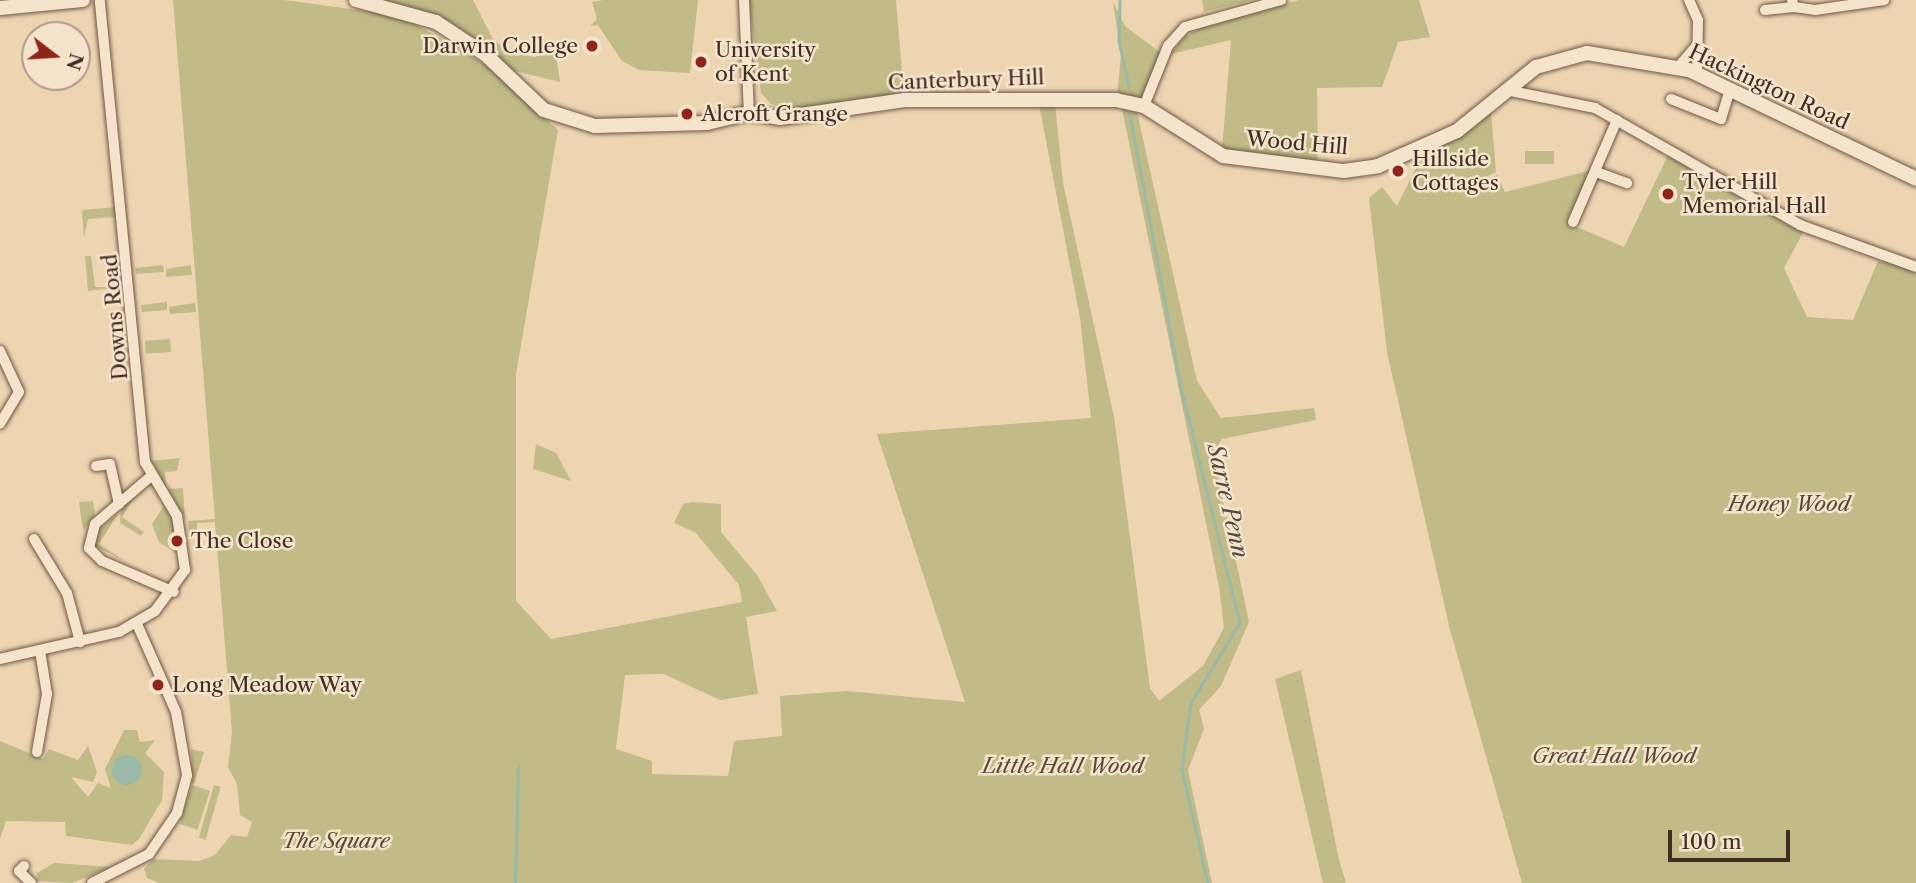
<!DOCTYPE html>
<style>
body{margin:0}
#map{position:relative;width:1916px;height:883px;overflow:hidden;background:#eed5b1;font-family:"Libre Caslon Text",serif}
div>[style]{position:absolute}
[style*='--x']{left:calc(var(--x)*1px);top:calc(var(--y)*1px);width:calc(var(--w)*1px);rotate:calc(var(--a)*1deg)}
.green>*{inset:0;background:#c0bb87;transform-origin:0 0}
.water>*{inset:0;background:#9ab9a9}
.round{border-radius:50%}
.stream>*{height:2.5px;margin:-1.25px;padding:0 1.25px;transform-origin:1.25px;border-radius:1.25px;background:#9ab9a9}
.roads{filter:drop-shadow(0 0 2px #6d5747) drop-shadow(0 0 2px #6d5747)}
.street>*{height:10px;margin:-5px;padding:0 5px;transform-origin:5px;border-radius:5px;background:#f4e4cc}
.secondary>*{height:14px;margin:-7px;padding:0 7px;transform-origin:7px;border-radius:7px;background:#f4e4cc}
.dots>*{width:19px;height:19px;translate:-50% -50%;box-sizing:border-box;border:4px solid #f4e4cc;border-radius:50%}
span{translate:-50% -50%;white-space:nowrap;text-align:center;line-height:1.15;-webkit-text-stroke:5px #f4e4cc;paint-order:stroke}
.poi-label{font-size:21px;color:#422d24}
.right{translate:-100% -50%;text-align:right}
.left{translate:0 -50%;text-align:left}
.street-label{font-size:21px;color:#422d24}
.park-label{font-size:21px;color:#5b4938;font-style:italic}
.water-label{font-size:23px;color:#54493f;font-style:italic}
.north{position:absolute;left:21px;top:21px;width:70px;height:70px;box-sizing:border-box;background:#f4e4cc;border:2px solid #ad9b89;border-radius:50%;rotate:107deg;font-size:19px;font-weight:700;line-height:28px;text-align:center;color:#422d24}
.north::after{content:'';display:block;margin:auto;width:24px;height:32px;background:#8f2418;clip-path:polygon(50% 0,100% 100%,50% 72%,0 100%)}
.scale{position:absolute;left:1668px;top:830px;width:122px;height:32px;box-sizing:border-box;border:4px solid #422d24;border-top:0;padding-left:9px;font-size:21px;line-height:24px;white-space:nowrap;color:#422d24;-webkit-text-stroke:5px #f4e4cc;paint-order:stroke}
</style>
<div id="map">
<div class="green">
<i style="clip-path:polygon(173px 0,284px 0,402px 16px,489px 67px,558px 130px,516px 374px,516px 601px,551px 639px,742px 602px,739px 585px,695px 532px,674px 523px,683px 504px,692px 502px,721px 504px,721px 532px,757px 575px,777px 611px,746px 617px,758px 694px,720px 700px,664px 674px,625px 675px,616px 749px,652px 761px,652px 774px,728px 776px,734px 741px,782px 736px,780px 696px,847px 691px,965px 702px,877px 434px,1091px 418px,1080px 318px,1039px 104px,1055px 103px,1063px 183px,1114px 417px,1150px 688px,1159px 701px,1203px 666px,1224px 628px,1219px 587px,1122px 109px,1137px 112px,1197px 381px,1221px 418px,1314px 408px,1316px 420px,1222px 439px,1213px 453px,1249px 622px,1221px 686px,1199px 710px,1204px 729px,1188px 770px,1212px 883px,159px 883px,147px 878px,144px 869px,153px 859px,199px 861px,215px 855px,231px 835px,247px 837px,252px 822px,240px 815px,237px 784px,228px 767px,232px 732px,215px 522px,197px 523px,197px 531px,189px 532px,188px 521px,215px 519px)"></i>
<i style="clip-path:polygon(383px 0,473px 0,493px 39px,509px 52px,535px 57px,555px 48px,560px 82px,511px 70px,438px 17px)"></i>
<i style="clip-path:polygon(603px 0,698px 0,690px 73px,639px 70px,622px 61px,598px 25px,590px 26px,597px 19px,592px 2px)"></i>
<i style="clip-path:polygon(749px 0,896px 0,904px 95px,788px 110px,771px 104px,761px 93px)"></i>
<i style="clip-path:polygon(1202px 0,1252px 0,1204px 12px)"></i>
<i style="clip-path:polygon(1300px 0,1419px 0,1430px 37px,1398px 42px,1382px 87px,1317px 88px,1318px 164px,1222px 150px,1231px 40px,1171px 54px,1184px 37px,1213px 21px)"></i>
<i style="clip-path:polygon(1113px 2px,1125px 26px,1161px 53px,1143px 99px,1117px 95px,1121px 55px)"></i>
<i style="clip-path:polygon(1491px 111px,1496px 172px,1467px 186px,1497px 175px,1505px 192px,1592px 170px,1570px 224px,1624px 247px,1671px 149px,1804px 231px,1784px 268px,1807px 317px,1853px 320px,1878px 261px,1916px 269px,1916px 883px,1522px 883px,1450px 630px,1387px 352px,1369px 198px,1382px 187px,1397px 206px,1424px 152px)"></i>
<i style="left:1554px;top:151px;width:13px;height:29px;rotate:90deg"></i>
<i style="clip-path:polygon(116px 207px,117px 217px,88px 219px,84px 237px,82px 210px)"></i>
<i style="clip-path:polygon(85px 256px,91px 256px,95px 287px,124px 287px,88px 291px)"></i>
<i style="clip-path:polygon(163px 265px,164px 272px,136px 274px,135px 268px)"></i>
<i style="clip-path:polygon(191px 265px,192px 275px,166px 277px,166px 269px)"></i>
<i style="clip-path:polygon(167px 302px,167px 310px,142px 312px,141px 305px)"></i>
<i style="clip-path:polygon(195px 303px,196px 312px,170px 314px,169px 307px)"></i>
<i style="left:170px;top:339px;width:13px;height:25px;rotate:86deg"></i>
<i style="clip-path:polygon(536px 444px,556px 453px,571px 481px,533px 469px)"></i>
<i style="clip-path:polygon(180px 458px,177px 471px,165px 472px,166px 487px,152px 461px)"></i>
<i style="clip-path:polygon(183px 488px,185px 518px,168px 489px)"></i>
<i style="clip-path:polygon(138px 491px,122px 517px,144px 532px,141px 536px,120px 523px,121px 508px)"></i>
<i style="clip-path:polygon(93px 501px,95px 515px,83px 531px,79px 502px)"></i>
<i style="clip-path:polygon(164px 506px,175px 526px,180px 556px,159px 542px,152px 524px)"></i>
<i style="clip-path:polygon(118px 514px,99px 544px,125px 561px,94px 546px,98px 530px)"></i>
<i style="clip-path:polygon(1301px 670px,1339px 860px,1346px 883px,1323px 883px,1275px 679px)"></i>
<i style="clip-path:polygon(124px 730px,137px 730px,140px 742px,155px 740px,145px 753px,164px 772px,162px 800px,139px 839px,132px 845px,66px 836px,65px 822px,6px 821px,0 839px,0 741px,43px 759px,49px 749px,78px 760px,88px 746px,97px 772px,93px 782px,71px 777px,88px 797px,98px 783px,111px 788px,105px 769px)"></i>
<i style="clip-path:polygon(191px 749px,204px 752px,194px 784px,192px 783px)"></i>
<i style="left:192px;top:785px;width:19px;height:41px;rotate:18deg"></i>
<i style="left:214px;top:785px;width:7px;height:55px;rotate:16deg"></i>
<i style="clip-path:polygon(54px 863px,112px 867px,72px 883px,36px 881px,37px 873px)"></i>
</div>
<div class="water">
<i class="round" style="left:112px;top:755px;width:30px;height:30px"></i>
</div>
<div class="stream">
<i style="--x:1120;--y:0;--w:41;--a:91.4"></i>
<i style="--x:1119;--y:41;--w:47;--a:77.7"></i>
<i style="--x:1130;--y:115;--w:278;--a:79.4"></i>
<i style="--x:1181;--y:388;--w:242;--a:75.9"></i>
<i style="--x:1240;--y:623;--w:94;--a:121.5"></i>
<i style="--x:1191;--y:703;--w:67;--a:97.8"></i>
<i style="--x:1182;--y:769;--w:117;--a:77.2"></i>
<i style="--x:515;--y:883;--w:117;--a:-88.5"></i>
</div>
<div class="roads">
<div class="street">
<i style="--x:744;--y:0;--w:113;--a:87.5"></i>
<i style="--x:1689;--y:0;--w:22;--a:66"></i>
<i style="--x:1698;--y:20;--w:54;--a:91.1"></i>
<i style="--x:1792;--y:0;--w:7;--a:74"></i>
<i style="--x:1794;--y:7;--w:21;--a:8"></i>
<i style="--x:1815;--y:10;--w:70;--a:-8.2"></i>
<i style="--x:1765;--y:10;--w:29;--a:-6"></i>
<i style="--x:1679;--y:66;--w:28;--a:-49"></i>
<i style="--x:1506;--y:90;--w:91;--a:11.4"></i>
<i style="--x:1595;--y:108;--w:236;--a:29.7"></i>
<i style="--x:1800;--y:225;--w:123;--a:19.9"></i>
<i style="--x:1671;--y:99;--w:54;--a:21.8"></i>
<i style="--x:1721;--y:119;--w:30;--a:-73"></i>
<i style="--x:1144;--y:106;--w:65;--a:-68.2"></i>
<i style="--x:1168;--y:46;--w:25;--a:-48"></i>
<i style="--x:1185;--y:27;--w:100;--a:-15.7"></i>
<i style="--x:1599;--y:173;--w:30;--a:20"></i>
<i style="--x:1573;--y:222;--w:111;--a:-66.7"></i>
<i style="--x:0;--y:351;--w:45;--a:65.1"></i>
<i style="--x:19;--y:392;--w:37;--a:121"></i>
<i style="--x:96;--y:466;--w:14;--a:-8"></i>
<i style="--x:110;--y:464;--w:41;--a:77.3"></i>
<i style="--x:150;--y:477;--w:72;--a:139.5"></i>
<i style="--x:95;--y:524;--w:25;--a:104"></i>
<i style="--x:89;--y:548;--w:18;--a:45"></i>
<i style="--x:102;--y:561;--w:78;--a:23.3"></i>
<i style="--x:34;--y:539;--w:63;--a:58.6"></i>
<i style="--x:67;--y:593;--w:51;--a:75.1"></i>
<i style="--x:0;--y:659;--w:122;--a:-12.8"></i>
<i style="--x:119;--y:632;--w:42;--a:-30.3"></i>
<i style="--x:155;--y:611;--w:51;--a:-53.8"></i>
<i style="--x:185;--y:570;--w:55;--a:-98.4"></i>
<i style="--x:177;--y:516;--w:63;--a:-120.7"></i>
<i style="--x:145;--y:462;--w:464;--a:-95.6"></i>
<i style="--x:37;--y:752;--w:59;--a:-80.2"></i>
<i style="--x:47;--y:694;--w:44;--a:-99.2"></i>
<i style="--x:24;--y:866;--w:7;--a:135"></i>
<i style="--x:19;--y:871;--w:17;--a:45"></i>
<i style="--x:92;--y:883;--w:64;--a:-27"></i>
<i style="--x:149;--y:854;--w:50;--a:-55.7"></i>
<i style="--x:177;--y:813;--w:39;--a:-75"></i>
<i style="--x:187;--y:775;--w:64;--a:-99.9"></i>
<i style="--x:176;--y:712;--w:96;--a:-113.9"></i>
</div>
<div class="secondary">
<i style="--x:356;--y:0;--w:83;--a:15.4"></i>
<i style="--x:436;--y:22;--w:60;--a:33.4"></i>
<i style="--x:486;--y:55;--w:80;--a:43.5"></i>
<i style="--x:544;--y:110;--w:53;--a:17.4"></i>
<i style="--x:595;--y:126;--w:112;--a:-1.5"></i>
<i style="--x:707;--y:123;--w:43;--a:-13.4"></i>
<i style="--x:749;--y:113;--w:31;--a:9"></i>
<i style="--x:780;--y:118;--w:126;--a:-8.2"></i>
<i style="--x:905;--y:100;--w:211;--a:0"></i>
<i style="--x:1116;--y:100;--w:29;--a:12"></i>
<i style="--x:1144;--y:106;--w:93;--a:32.3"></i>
<i style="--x:1223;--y:156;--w:122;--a:7.1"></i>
<i style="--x:1344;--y:171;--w:34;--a:-8"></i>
<i style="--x:1378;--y:166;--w:86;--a:-23.9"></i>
<i style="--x:1457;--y:131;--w:102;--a:-39"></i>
<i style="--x:1536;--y:67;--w:53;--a:-15.4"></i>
<i style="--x:1587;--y:53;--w:103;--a:9.5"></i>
<i style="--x:1689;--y:70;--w:252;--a:25.6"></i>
<i style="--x:0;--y:8;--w:83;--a:-5.5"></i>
</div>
</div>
<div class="dots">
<i style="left:592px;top:46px;background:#8f2418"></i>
<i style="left:701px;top:62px;background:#8f2418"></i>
<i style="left:687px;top:114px;background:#8f2418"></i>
<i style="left:1398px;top:171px;background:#8f2418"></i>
<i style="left:1668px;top:194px;background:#8f2418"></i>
<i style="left:177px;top:541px;background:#8f2418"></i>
<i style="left:158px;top:685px;background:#8f2418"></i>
</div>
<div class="poi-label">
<span class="right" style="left:578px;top:46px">Darwin College</span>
<span class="left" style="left:715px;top:62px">University<br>of Kent</span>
<span class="left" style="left:701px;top:114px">Alcroft Grange</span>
<span class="left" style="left:1412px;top:171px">Hillside<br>Cottages</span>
<span class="left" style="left:1682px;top:194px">Tyler Hill<br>Memorial Hall</span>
<span class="left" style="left:191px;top:541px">The Close</span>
<span class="left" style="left:172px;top:685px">Long Meadow Way</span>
</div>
<div class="street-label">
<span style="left:966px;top:80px;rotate:-2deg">Canterbury Hill</span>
<span style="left:1769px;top:87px;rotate:25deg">Hackington Road</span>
<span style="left:1297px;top:143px;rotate:5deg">Wood Hill</span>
<span style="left:115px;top:317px;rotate:-95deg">Downs Road</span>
</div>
<div class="park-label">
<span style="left:1789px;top:504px">Honey Wood</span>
<span style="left:1614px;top:756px">Great Hall Wood</span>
<span style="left:1063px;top:766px">Little Hall Wood</span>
<span style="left:336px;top:841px">The Square</span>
</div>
<div class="water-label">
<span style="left:1228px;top:501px;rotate:77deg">Sarre Penn</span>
</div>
<div class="north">N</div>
<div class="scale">100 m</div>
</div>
